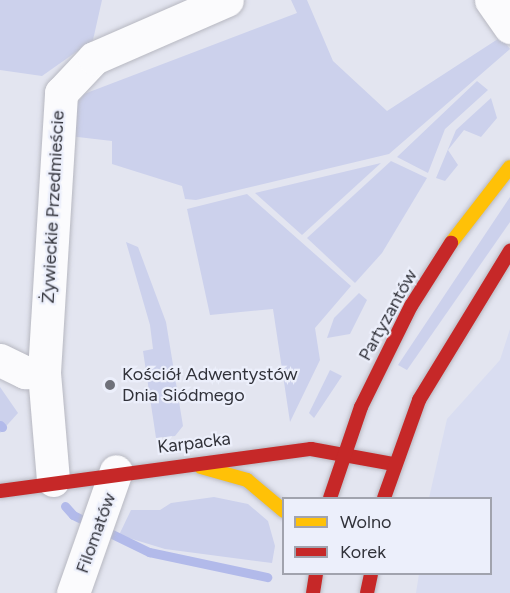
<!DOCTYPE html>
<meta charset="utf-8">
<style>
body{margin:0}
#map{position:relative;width:510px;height:593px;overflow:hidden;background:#e3e5f0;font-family:Figtree,sans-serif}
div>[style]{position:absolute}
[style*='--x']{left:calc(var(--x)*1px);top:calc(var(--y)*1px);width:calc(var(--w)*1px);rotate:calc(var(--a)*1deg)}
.built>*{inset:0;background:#d9ddf1}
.green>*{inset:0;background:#ccd1ec}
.stream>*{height:9px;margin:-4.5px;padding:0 4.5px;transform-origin:4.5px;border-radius:4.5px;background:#b2baea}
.roads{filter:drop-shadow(0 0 2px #b7b8c1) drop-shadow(0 0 2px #b7b8c1)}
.street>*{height:33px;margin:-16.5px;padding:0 16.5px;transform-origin:16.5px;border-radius:16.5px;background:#fbfbfd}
.slow>*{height:14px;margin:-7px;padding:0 7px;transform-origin:7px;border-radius:7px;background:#ffc107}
.jam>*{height:14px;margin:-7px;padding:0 7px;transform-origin:7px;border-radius:7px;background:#c62828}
.dots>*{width:16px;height:16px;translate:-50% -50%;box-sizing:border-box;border:3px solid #eceffb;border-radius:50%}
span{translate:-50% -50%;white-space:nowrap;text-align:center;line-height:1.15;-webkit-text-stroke:4.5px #eceffb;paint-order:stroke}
.street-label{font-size:18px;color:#31323a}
.poi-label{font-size:18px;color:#31323a}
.left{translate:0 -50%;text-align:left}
.legend{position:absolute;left:282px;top:497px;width:210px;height:78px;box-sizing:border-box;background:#eceffb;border:2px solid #a1a3ae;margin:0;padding:8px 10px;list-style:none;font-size:18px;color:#31323a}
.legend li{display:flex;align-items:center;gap:12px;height:30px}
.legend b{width:30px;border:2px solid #a1a3ae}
</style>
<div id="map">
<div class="built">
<i style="clip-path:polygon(510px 329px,510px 593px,416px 593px,419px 574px,490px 574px,490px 498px,429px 498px,447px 419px,500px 360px)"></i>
</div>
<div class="green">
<i style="clip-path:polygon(0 0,102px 0,93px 40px,42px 76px,0 70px)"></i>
<i style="clip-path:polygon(291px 0,307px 0,333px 61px,387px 111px,501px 37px,510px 49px,389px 154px,196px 200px,185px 199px,182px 186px,112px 164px,112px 141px,69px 136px,75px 106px,84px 94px,297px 13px)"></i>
<i style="clip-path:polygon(477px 81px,488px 90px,445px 129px,428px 173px,397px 157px)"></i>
<i style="clip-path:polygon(491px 98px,497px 118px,481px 137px,464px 130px,448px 150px,458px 165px,445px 181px,436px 178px,456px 130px)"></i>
<i style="clip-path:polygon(391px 161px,427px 178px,382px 253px,355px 283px,307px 238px)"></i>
<i style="clip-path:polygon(381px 163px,302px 235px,255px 193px)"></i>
<i style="clip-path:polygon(247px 194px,351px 286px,315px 328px,320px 360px,290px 422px,273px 309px,210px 315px,187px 209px)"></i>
<i style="clip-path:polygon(510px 197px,510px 222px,407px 370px,398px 365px)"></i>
<i style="clip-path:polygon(126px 242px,138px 247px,166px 322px,183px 426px,175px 436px,156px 438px,143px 351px,153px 349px,150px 325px)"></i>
<i style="clip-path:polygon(359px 293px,367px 300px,350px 334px,327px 338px,334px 318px)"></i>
<i style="clip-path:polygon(330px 370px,342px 376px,314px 418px,309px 413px)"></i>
<i style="clip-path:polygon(0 387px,18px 413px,0 433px)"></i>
<i style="clip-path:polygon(214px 497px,248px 504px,268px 521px,275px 546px,272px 563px,165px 549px,119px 535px,131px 510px,160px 510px,171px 503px)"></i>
</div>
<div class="stream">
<i style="--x:0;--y:425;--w:3;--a:45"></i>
<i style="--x:65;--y:506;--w:12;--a:48"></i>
<i style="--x:73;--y:515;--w:85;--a:26"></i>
<i style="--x:149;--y:552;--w:121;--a:12"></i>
</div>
<div class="roads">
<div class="street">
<i style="--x:491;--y:0;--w:33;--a:55"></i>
<i style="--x:0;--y:360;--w:28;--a:26"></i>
<i style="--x:25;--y:372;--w:19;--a:0"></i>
<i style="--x:53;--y:480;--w:108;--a:-94.8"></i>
<i style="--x:44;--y:372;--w:280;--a:-86.5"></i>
<i style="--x:61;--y:93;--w:48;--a:-46.7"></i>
<i style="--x:94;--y:58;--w:145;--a:-23.6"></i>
<i style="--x:73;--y:593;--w:129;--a:-70.6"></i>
</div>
<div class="slow">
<i style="--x:451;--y:243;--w:96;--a:-52.2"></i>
<i style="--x:201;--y:467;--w:48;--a:15.8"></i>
<i style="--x:247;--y:480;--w:48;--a:40"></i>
</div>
<div class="jam">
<i style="--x:0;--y:491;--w:314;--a:-7.7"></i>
<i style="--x:311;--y:449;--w:83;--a:10.4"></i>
<i style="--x:330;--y:498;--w:96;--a:-71.2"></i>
<i style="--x:361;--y:407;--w:113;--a:-63.7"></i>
<i style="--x:411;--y:306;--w:75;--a:-57.6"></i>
<i style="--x:384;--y:498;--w:104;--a:-70.3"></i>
<i style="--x:419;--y:400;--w:175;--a:-58.6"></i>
<i style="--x:313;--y:593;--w:19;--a:-81"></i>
<i style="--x:367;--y:593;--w:19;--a:-78"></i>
</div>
</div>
<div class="dots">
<i style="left:110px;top:385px;background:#6f717a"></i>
</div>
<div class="street-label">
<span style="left:53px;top:207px;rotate:-87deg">Żywieckie Przedmieście</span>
<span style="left:388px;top:315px;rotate:-61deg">Partyzantów</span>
<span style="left:194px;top:443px;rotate:-7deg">Karpacka</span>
<span style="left:96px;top:533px;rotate:-70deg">Filomatów</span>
</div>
<div class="poi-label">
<span class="left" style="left:122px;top:385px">Kościół Adwentystów<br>Dnia Siódmego</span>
</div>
<ul class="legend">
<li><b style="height:8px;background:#ffc107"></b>Wolno</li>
<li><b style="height:8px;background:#c62828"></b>Korek</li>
</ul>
</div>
